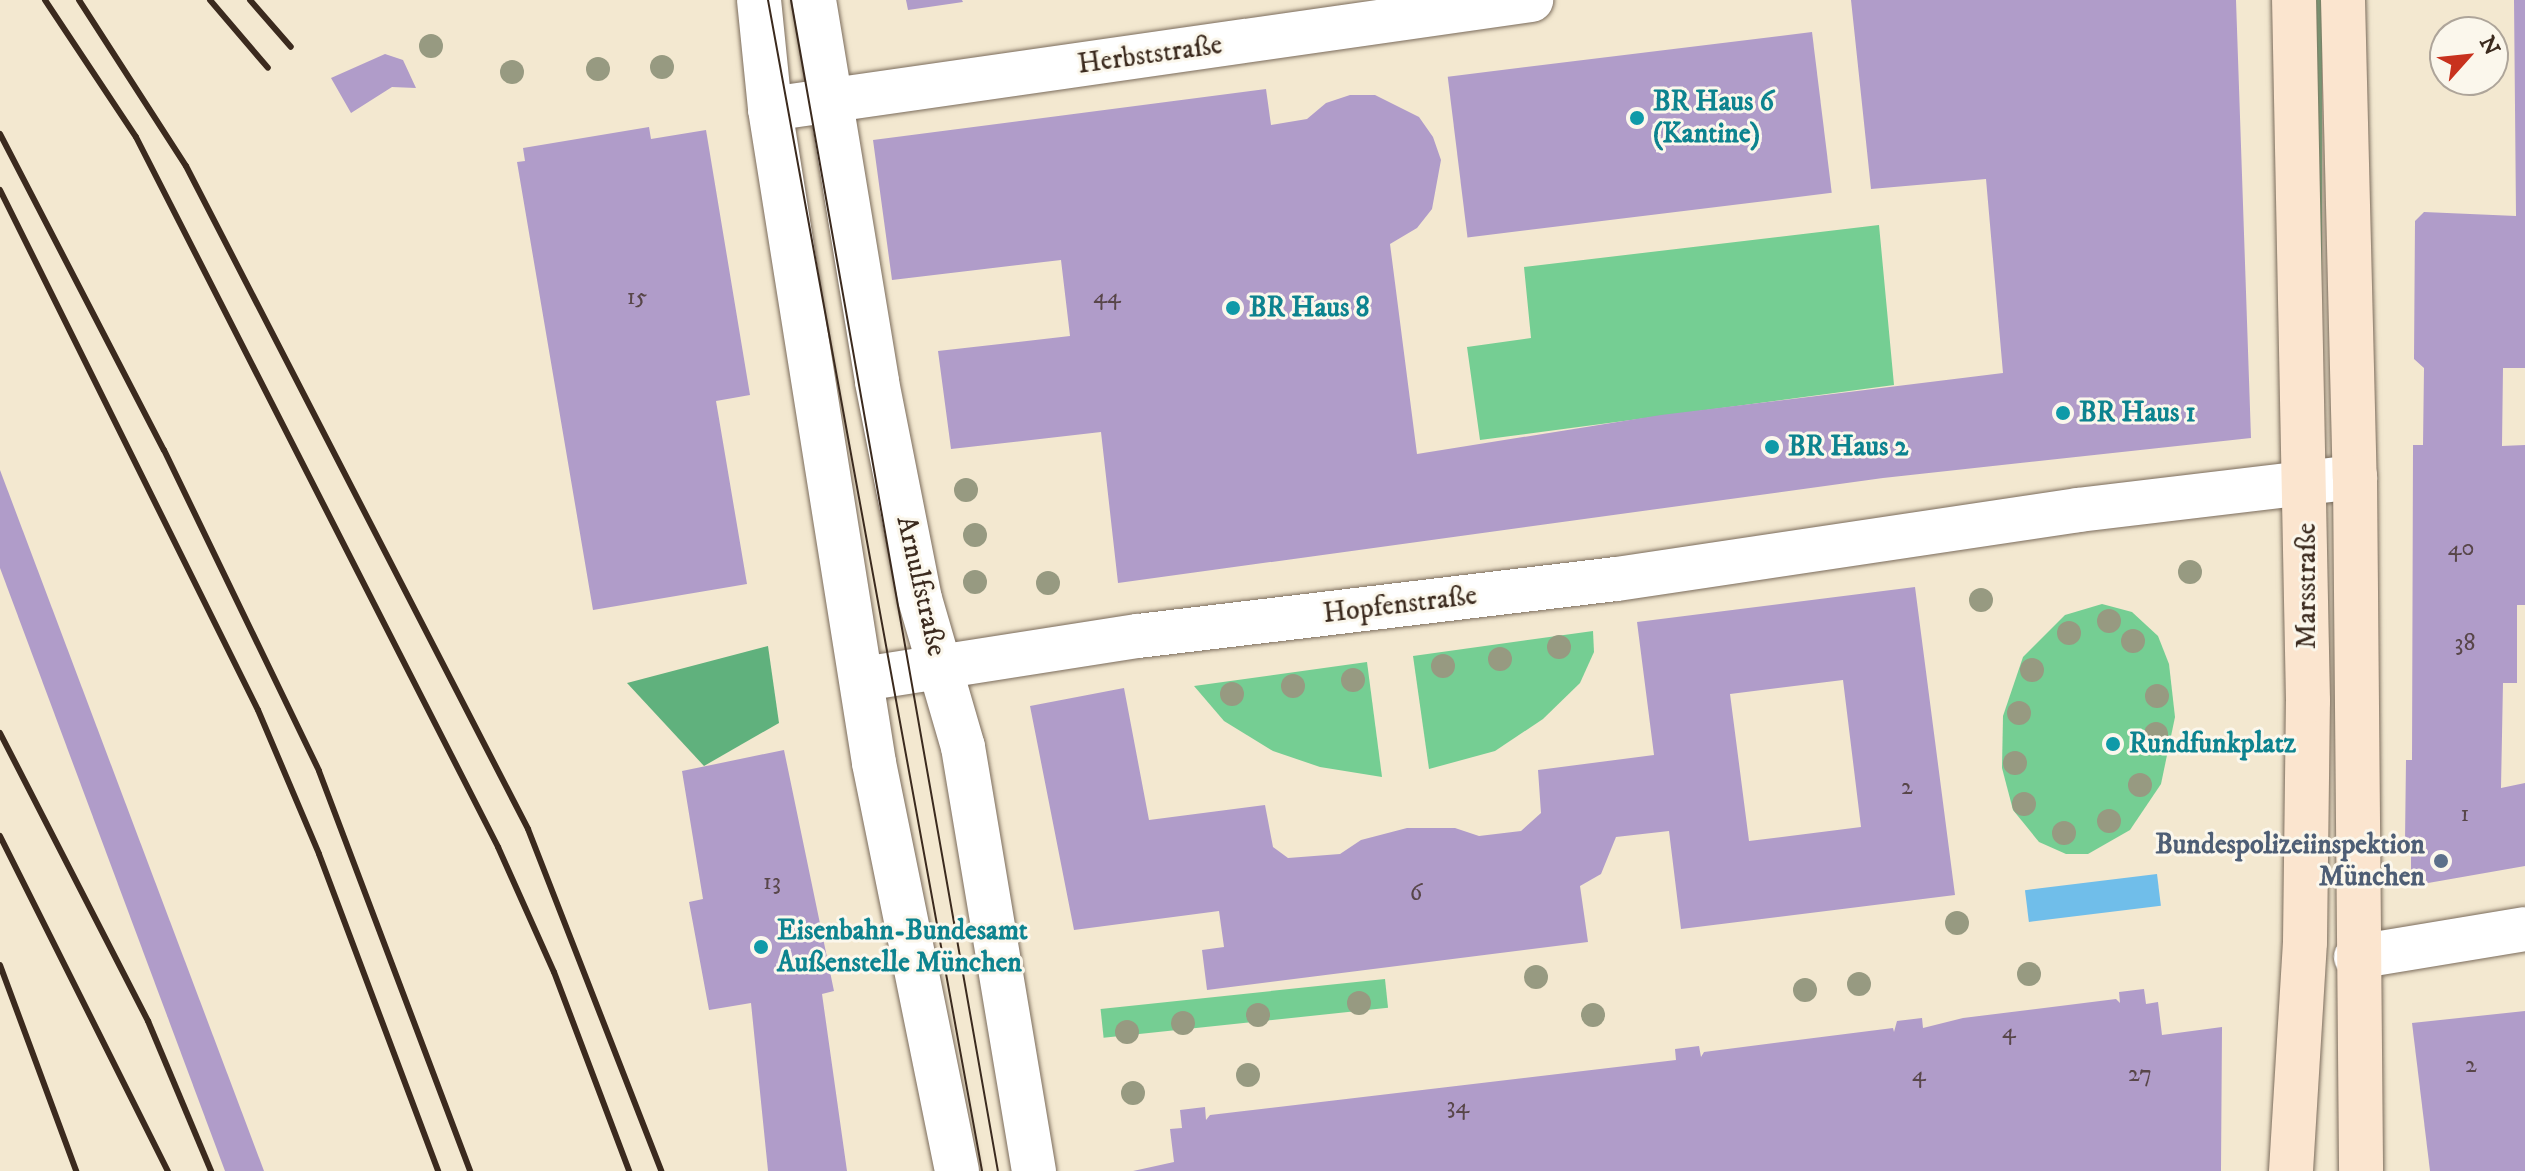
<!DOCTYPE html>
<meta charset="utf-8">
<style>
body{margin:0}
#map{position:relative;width:2525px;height:1171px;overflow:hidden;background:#f3e8d0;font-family:"IM FELL DW Pica",serif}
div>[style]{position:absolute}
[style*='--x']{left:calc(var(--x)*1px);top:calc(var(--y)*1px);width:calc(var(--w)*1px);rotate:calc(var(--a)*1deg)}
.green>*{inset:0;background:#75ce93;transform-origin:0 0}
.forest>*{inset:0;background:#60b17d}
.water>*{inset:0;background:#70beea;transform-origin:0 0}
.building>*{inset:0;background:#b09cc9;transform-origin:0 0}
.roads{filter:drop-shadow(0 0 2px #7b6c5c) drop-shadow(0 0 2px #7b6c5c)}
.minor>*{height:44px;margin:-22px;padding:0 22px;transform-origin:22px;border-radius:22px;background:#fff}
.tertiary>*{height:44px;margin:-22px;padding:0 22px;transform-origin:22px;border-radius:22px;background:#fff}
.secondary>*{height:44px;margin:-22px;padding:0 22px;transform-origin:22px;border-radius:22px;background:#fbe5cf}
.tram>*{height:2px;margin:-1px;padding:0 1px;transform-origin:1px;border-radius:1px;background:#3b2a1e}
.rail>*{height:6px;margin:-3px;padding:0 3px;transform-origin:3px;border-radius:3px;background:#3b2a1e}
.trees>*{width:24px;height:24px;margin:-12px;border-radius:50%;background:#979a81}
.dots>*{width:22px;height:22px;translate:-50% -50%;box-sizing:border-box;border:4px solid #fbf7ec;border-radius:50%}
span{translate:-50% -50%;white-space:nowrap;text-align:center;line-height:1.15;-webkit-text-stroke:6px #fbf7ec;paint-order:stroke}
.number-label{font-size:24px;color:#584649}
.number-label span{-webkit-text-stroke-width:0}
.street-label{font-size:28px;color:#3b2a1e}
.culture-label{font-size:28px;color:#0d838f;font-weight:700}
.left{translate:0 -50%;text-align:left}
.service-label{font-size:28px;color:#4e5e75;font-weight:700}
.right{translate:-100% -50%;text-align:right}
.north{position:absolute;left:2429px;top:16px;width:80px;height:80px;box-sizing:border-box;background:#fbf7ec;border:2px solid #aea59a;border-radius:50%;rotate:63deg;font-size:22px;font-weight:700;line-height:32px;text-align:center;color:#3b2a1e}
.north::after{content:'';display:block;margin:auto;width:28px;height:36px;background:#c8321e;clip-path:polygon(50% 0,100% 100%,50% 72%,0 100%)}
</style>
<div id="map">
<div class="green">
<i style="left:2312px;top:0;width:10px;height:384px"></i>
<i style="clip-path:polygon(1879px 225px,1894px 385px,1480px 440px,1467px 347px,1531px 338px,1524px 267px)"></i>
<i style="clip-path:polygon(2102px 604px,2132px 612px,2158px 636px,2169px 664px,2175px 717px,2161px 784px,2130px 830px,2088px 854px,2066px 854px,2039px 842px,2013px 810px,2002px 768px,2003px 716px,2023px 657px,2065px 615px)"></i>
<i style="clip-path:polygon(1593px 631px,1594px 652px,1580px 683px,1543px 719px,1495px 751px,1429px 769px,1413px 656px)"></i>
<i style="clip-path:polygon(1367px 662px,1382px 777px,1320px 767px,1273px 751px,1224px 721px,1194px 686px)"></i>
<i style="left:1385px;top:979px;width:29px;height:286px;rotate:84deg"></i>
</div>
<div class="forest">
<i style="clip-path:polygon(768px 646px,779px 723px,704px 766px,627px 683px)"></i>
</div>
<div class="water">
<i style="left:2157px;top:874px;width:32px;height:133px;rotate:83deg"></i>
</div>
<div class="building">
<i style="clip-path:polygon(906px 0,962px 0,963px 2px,908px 10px)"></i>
<i style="clip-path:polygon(1851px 0,2236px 0,2251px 438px,1883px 478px,1118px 583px,1101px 432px,951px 449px,938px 351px,1070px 336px,1061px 260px,892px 280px,873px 140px,1266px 89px,1271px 125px,1307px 119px,1326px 103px,1350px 95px,1375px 95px,1419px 117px,1433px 137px,1441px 160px,1432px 209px,1417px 228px,1390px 244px,1417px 454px,1661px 415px,2003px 373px,1986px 179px,1871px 189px)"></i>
<i style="clip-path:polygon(2514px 0,2525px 0,2525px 368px,2503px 368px,2502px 446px,2525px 445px,2525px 605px,2517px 605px,2517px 683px,2503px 683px,2501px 788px,2525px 783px,2525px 866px,2411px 886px,2411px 841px,2405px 841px,2406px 760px,2412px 760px,2413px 445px,2423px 445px,2424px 368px,2414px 359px,2415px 221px,2424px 212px,2516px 216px)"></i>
<i style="left:1812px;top:32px;width:162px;height:367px;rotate:83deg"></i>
<i style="clip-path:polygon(385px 54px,403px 60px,416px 88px,392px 87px,351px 113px,331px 78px)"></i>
<i style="clip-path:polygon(649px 127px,651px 139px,706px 130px,750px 395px,716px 401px,747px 584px,593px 610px,517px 162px,525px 161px,523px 148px)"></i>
<i style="clip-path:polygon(0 470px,264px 1171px,225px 1171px,0 568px)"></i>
<i style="clip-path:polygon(evenodd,1915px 587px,1955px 895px,1681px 929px,1669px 831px,1616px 837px,1601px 874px,1580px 886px,1588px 942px,1207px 990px,1202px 950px,1224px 947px,1219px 911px,1074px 930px,1030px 706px,1124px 688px,1149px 820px,1265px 805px,1273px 847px,1288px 858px,1340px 854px,1361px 840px,1407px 828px,1455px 828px,1479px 836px,1521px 831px,1541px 813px,1538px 770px,1654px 755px,1637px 622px,1915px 587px,1843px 680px,1861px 827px,1749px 841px,1730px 694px,1843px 680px)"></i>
<i style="clip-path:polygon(784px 750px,834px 991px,822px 994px,847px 1171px,768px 1171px,751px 1003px,709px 1010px,689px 902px,703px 899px,682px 771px)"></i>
<i style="clip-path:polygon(2144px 989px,2146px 1004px,2158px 1002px,2162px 1035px,2222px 1027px,2221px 1171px,1133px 1171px,1174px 1162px,1170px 1129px,1182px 1128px,1180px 1110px,1205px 1107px,1206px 1120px,1210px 1115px,1676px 1060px,1675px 1049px,1699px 1046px,1701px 1057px,1704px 1052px,1893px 1028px,1894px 1032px,1897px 1021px,1922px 1018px,1923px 1028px,1963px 1018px,2116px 999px,2120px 1003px,2119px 992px)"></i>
<i style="clip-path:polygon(2525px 1011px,2525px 1171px,2430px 1171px,2412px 1023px)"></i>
</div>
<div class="roads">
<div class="minor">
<i style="--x:770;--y:109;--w:769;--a:-8.15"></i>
<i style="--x:862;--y:679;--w:279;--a:-8.9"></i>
<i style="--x:1138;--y:636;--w:482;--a:-6.8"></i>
<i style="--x:1617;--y:579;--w:466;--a:-8.5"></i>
<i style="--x:2078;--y:510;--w:279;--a:-6.8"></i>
<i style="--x:2356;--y:957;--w:171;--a:-9.4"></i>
</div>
<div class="tertiary">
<i style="--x:759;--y:0;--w:110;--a:84.2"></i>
<i style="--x:770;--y:109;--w:662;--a:80.96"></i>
<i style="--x:874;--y:763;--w:416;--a:78.5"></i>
<i style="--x:814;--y:0;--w:387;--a:80.6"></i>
<i style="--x:877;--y:382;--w:221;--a:78.8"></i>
<i style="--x:920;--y:599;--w:154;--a:73.8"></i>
<i style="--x:963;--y:747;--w:430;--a:80.5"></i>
</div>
<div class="secondary">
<i style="--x:2343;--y:0;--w:477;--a:88.6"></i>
<i style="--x:2355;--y:477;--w:694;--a:89.5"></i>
<i style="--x:2291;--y:1171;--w:229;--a:-86.5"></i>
<i style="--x:2305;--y:942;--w:241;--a:-89.3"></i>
<i style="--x:2308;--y:701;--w:701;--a:-91.14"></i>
</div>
</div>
<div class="tram">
<i style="--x:768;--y:0;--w:1190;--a:79.64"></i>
<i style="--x:791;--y:0;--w:1189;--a:79.98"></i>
</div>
<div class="rail">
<i style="--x:45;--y:0;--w:164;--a:56.4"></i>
<i style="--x:136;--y:137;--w:797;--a:62.98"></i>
<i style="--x:498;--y:847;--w:137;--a:65.9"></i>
<i style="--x:554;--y:972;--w:213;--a:69.3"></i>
<i style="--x:79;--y:0;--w:197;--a:57.2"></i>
<i style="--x:186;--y:166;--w:746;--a:62.71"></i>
<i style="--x:528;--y:829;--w:367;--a:68.7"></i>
<i style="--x:210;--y:0;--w:89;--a:49.5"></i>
<i style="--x:250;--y:0;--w:62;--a:48.9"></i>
<i style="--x:0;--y:134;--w:356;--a:62.6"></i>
<i style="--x:164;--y:450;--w:356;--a:64.2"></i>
<i style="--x:319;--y:771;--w:428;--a:69.3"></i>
<i style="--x:0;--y:190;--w:580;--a:63.61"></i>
<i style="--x:258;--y:710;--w:156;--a:67"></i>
<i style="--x:319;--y:854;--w:339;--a:69.4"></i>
<i style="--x:0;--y:733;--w:324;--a:62.8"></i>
<i style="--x:148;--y:1021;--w:163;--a:67.2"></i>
<i style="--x:0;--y:836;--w:375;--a:63.4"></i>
<i style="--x:0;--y:965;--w:220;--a:69.7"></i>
</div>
<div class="trees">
<i style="left:431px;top:46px"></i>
<i style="left:662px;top:67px"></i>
<i style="left:598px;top:69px"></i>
<i style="left:512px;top:72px"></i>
<i style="left:966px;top:490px"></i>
<i style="left:975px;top:535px"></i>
<i style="left:2190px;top:572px"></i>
<i style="left:975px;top:582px"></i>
<i style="left:1048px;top:583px"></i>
<i style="left:1981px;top:600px"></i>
<i style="left:2109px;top:621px"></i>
<i style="left:2069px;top:633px"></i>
<i style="left:2133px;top:641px"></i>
<i style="left:1559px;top:647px"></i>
<i style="left:1500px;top:659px"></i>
<i style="left:1443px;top:666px"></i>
<i style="left:2032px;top:670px"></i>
<i style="left:1353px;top:680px"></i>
<i style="left:1293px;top:686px"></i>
<i style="left:1232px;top:694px"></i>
<i style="left:2157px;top:696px"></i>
<i style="left:2019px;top:713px"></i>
<i style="left:2156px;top:734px"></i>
<i style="left:2015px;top:763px"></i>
<i style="left:2140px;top:785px"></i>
<i style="left:2024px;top:804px"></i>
<i style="left:2109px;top:821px"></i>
<i style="left:2064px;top:833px"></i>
<i style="left:1957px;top:923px"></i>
<i style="left:2029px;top:974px"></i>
<i style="left:1536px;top:977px"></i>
<i style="left:1859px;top:984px"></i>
<i style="left:1805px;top:990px"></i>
<i style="left:1359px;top:1003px"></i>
<i style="left:1258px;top:1015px"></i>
<i style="left:1593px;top:1015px"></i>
<i style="left:1183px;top:1023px"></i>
<i style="left:1127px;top:1032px"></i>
<i style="left:1248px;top:1075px"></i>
<i style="left:1133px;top:1093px"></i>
</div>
<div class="dots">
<i style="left:1637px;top:118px;background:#0f9aa8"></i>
<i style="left:1233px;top:308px;background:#0f9aa8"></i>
<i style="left:2063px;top:413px;background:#0f9aa8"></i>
<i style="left:1772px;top:447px;background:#0f9aa8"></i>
<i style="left:2113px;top:744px;background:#0f9aa8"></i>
<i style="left:2441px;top:861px;background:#5c6f8a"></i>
<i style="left:761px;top:947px;background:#0f9aa8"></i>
</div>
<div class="number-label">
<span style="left:1107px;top:297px">44</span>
<span style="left:637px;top:298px">15</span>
<span style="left:2461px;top:549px">40</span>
<span style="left:2465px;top:644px">38</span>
<span style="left:1907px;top:788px">2</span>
<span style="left:2465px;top:815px">1</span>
<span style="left:772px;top:883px">13</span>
<span style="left:1416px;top:894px">6</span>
<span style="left:2009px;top:1032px">4</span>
<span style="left:2471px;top:1066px">2</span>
<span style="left:1919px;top:1075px">4</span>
<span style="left:2140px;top:1075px">27</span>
<span style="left:1458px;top:1107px">34</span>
</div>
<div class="street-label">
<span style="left:1150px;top:55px;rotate:-8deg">Herbststraße</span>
<span style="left:921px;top:586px;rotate:77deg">Arnulfstraße</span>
<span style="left:2307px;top:586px;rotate:-90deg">Marsstraße</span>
<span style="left:1400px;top:605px;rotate:-7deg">Hopfenstraße</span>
</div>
<div class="culture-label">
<span class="left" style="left:1653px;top:118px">BR Haus 6<br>(Kantine)</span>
<span class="left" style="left:1249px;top:308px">BR Haus 8</span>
<span class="left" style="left:2079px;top:413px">BR Haus 1</span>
<span class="left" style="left:1788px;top:447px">BR Haus 2</span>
<span class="left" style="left:2129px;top:744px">Rundfunkplatz</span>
<span class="left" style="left:777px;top:947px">Eisenbahn-Bundesamt<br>Außenstelle München</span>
</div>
<div class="service-label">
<span class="right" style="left:2425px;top:861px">Bundespolizeiinspektion<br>München</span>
</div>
<div class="north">N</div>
</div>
